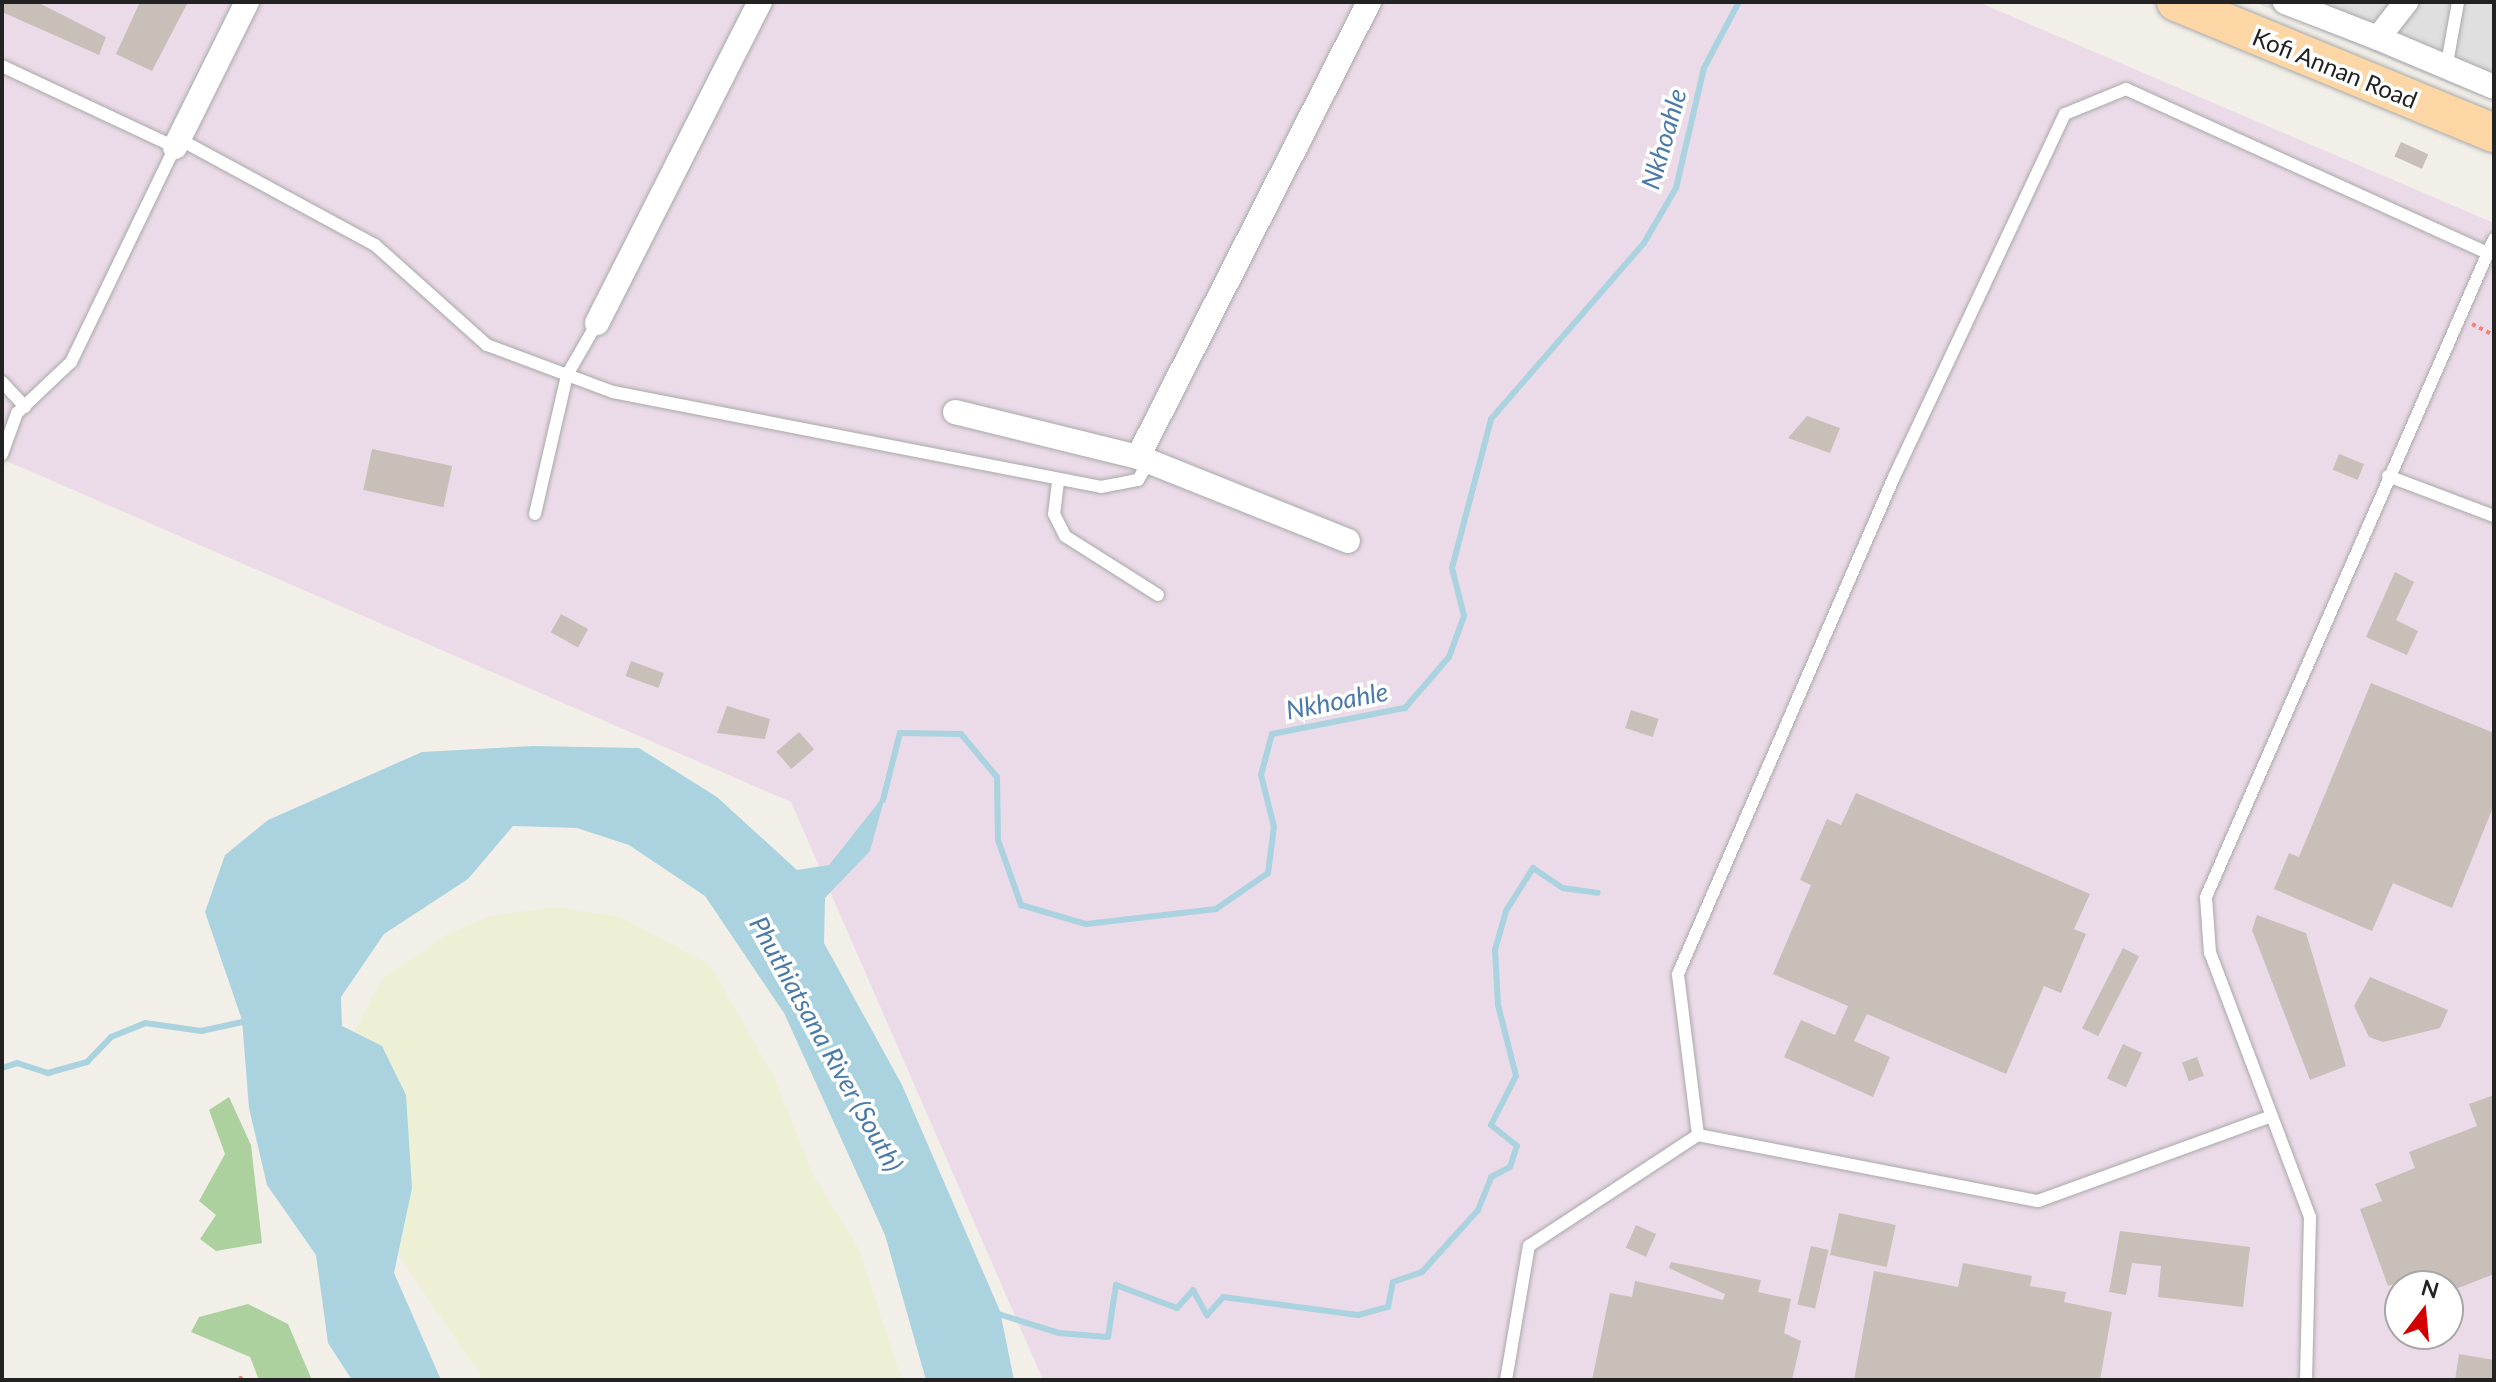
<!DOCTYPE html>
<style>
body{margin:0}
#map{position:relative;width:2496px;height:1382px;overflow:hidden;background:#f2efe9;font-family:Lato,sans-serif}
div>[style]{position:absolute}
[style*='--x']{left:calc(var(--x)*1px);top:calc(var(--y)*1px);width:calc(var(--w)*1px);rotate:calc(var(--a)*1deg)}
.residential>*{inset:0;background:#e0dfdf}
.industrial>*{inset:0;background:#ebdbe8}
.farmland>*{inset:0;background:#eef0d5}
.forest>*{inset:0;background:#add19e}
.water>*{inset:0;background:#aad3df}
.stream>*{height:6px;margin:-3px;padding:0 3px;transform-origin:3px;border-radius:3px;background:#aad3df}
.building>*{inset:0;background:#c7bfb8;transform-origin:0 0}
.path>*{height:4px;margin-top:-2px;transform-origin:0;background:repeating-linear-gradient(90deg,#fa8072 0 4px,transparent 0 8px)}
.roads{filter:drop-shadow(0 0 2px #a9a9a9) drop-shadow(0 0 2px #a9a9a9)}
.service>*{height:12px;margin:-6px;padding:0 6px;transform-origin:6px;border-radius:6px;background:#fff}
.minor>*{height:24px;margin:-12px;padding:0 12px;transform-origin:12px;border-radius:12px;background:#fff}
.primary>*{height:38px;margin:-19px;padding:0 19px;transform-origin:19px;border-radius:19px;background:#fcd6a4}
span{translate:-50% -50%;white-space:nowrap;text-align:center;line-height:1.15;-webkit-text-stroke:7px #fff;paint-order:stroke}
.street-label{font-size:24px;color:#222}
.water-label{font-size:26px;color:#4a7aab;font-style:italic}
.frame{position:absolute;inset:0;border:4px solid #222;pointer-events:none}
.north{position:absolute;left:2384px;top:1270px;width:80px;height:80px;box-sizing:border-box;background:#fff;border:2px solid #a7a7a7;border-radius:50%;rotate:16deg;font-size:22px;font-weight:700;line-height:32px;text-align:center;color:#222}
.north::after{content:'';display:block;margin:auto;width:28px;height:36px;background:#d40000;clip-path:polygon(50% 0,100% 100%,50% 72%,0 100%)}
</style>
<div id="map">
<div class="residential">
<i style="clip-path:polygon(2254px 2px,2494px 2px,2494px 101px,2418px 71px)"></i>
</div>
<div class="industrial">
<i style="clip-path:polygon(evenodd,2px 2px,1978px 2px,2494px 223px,2494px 1380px,1043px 1380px,791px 802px,2px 459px,2px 2px,2400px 1286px,2448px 1286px,2448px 1334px,2400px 1334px,2400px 1286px)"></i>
</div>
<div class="farmland">
<i style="clip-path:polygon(555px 907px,621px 917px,710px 965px,774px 1077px,812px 1173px,859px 1249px,902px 1380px,484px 1380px,398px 1255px,412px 1188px,382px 1046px,354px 1032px,381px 980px,449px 933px,491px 916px)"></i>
</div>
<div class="forest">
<i style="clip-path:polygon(229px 1097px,251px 1145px,262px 1243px,216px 1251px,200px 1239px,216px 1215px,199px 1201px,225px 1154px,209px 1110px)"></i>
<i style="clip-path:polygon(248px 1304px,288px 1324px,312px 1380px,259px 1380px,250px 1357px,191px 1332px,199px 1317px)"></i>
</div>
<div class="water">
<i style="clip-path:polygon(533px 746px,639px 748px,717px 797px,797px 870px,829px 865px,886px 793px,870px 851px,825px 898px,824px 943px,902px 1085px,1000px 1311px,1014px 1380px,926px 1380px,885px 1235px,784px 1013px,705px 896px,629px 845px,577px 828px,513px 826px,468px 879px,384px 934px,341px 997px,342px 1026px,382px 1046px,406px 1095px,412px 1188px,394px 1273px,441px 1380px,352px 1380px,328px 1343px,316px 1255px,267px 1185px,249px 1108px,242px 1020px,205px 912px,225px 855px,268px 820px,422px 752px)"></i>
</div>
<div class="stream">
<i style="--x:883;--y:800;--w:69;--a:-75.8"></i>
<i style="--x:900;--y:733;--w:61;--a:0.9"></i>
<i style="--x:961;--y:734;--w:56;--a:50.1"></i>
<i style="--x:997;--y:777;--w:63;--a:89.1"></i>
<i style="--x:998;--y:840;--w:69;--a:70.5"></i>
<i style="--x:1021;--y:905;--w:68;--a:16.3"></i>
<i style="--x:1086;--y:924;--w:131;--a:-6.6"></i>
<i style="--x:1216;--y:909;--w:63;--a:-34.7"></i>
<i style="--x:1268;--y:873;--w:46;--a:-82.6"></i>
<i style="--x:1274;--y:827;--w:54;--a:-104"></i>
<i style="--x:1261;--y:775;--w:42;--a:-75"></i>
<i style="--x:1272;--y:734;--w:136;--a:-11.1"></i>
<i style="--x:1405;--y:708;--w:67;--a:-49.2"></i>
<i style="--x:1449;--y:657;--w:44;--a:-69.9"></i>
<i style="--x:1464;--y:616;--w:49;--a:-104"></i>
<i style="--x:1452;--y:568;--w:154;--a:-75.3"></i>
<i style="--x:1491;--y:419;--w:233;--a:-49"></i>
<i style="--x:1644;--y:243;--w:64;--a:-59.8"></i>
<i style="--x:1676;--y:188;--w:123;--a:-76.9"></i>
<i style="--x:1704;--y:68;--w:75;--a:-62.1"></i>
<i style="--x:2;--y:1068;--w:16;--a:-18"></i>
<i style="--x:17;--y:1063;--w:33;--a:18"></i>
<i style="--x:48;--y:1073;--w:41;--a:-15.8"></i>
<i style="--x:87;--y:1062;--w:35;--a:-46"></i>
<i style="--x:111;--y:1037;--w:37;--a:-22"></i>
<i style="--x:145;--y:1023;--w:57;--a:8.1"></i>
<i style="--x:201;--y:1031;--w:47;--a:-12.3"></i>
<i style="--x:992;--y:1312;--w:70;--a:17.4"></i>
<i style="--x:1059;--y:1333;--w:49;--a:4.7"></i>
<i style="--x:1108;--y:1337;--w:53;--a:-81.3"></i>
<i style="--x:1116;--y:1285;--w:65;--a:20.7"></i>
<i style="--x:1177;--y:1308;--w:24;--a:-48"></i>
<i style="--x:1193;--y:1290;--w:29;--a:61"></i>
<i style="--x:1207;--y:1315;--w:24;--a:-48"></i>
<i style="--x:1223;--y:1297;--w:136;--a:7.6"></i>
<i style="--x:1358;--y:1315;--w:31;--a:-15"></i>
<i style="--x:1388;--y:1307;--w:25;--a:-79"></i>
<i style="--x:1393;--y:1282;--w:31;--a:-19"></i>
<i style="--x:1422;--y:1272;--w:84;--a:-47.9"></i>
<i style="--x:1478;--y:1210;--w:35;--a:-68"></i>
<i style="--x:1491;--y:1177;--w:21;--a:-28"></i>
<i style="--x:1510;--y:1167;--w:22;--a:-72"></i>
<i style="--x:1517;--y:1146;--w:33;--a:-141"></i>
<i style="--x:1491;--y:1125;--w:55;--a:-63"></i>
<i style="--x:1516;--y:1076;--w:73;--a:-104.2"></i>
<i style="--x:1498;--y:1005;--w:55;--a:-93.1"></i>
<i style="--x:1495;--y:950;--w:41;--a:-74.2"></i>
<i style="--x:1506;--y:911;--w:51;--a:-57.9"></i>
<i style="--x:1533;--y:868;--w:36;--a:34"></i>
<i style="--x:1563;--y:888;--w:35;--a:8"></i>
</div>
<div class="building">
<i style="clip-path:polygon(2px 2px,37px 2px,106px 37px,99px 55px,2px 12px)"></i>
<i style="clip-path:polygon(140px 2px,188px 2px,152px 71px,116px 54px)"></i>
<i style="left:2401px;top:142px;width:30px;height:16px;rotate:24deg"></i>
<i style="clip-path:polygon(1807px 416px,1840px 428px,1830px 453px,1788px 438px)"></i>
<i style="left:372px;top:449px;width:82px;height:42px;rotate:12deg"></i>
<i style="left:2339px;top:454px;width:27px;height:17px;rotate:22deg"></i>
<i style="clip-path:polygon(2395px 572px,2414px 582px,2396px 620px,2418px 631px,2407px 655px,2366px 637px)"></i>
<i style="left:561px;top:614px;width:31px;height:21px;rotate:29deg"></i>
<i style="left:631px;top:661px;width:35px;height:16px;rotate:20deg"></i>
<i style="clip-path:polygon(2371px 683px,2494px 733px,2494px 805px,2452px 908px,2393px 883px,2372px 931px,2274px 889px,2289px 853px,2299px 857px)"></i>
<i style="clip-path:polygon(727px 706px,770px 719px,765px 739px,717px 733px)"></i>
<i style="left:1631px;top:710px;width:29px;height:19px;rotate:18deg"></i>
<i style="left:799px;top:732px;width:23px;height:30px;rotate:49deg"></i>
<i style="clip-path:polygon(1856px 793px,2090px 894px,2074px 929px,2086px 934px,2061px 993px,2044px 986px,2006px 1074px,1867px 1014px,1854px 1041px,1890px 1057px,1873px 1097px,1784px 1057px,1801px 1020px,1835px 1035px,1848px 1006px,1773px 974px,1811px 885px,1800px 880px,1827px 819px,1841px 825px)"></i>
<i style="clip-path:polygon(2257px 915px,2306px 933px,2346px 1066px,2310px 1080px,2252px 930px)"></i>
<i style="left:2123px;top:948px;width:18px;height:90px;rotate:27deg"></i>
<i style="clip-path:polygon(2370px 977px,2448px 1010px,2440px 1028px,2383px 1042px,2369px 1037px,2354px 1006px)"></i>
<i style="left:2123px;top:1044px;width:21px;height:38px;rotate:25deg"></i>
<i style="left:2197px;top:1057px;width:20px;height:16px;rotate:70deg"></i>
<i style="clip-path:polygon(2494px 1095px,2494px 1274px,2448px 1292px,2448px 1286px,2413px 1286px,2410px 1278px,2388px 1286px,2360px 1209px,2382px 1201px,2375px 1184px,2415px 1168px,2409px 1152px,2477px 1126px,2469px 1104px)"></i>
<i style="left:1839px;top:1213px;width:58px;height:43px;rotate:12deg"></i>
<i style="left:1636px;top:1225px;width:22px;height:25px;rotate:24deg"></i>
<i style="clip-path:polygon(2120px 1231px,2250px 1247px,2243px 1307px,2158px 1297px,2161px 1266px,2132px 1263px,2126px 1295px,2109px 1292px)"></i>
<i style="left:1811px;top:1246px;width:18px;height:60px;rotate:13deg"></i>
<i style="clip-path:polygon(1671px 1262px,1761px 1280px,1758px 1292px,1791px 1299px,1784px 1333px,1801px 1341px,1792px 1380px,1592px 1380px,1610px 1293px,1632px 1297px,1635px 1281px,1723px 1300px,1725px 1294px,1669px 1268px)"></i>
<i style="clip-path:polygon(1963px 1263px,2032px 1276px,2030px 1286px,2066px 1292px,2064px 1302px,2112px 1312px,2100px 1380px,1854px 1380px,1874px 1271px,1958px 1287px)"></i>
<i style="clip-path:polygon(2459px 1354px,2494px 1360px,2494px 1380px,2455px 1380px)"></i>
</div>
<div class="path">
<i style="--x:2472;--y:324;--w:25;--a:27"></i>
<i style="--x:240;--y:1380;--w:6;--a:-72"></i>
</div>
<div class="roads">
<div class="service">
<i style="--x:2;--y:66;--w:191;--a:25.1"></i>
<i style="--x:175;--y:147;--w:239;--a:115.8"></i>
<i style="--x:71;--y:362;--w:74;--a:136.6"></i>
<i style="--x:17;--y:413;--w:44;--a:110.1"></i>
<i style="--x:2446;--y:69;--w:68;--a:-79.8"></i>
<i style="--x:179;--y:139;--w:223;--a:28.4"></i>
<i style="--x:375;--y:245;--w:150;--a:41.8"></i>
<i style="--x:487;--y:345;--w:134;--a:20.5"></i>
<i style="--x:613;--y:392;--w:497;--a:11"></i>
<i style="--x:1101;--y:487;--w:38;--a:-11"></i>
<i style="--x:1138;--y:480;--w:22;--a:-60"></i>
<i style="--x:2;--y:382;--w:34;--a:47"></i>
<i style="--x:2388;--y:476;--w:113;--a:20.7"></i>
<i style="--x:1058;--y:482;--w:32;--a:97"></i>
<i style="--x:1054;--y:514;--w:25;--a:63"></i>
<i style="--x:1065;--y:536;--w:110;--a:32.4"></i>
<i style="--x:535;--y:514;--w:143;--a:-77"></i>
<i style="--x:567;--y:375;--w:60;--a:-60"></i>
<i style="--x:1698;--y:1135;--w:346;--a:11"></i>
<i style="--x:2038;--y:1201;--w:246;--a:-20"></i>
<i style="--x:1506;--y:1380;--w:136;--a:-80.3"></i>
<i style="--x:1529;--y:1246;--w:202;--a:-33.3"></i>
<i style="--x:1698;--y:1135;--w:162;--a:-97.1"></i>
<i style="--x:1678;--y:974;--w:542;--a:-66.51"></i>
<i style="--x:1894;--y:477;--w:401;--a:-64.8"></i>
<i style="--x:2065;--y:114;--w:66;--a:-22.3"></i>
<i style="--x:2126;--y:89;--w:397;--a:24.4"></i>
<i style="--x:2306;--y:1380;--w:163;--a:-88.6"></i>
<i style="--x:2310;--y:1217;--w:282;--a:-110.7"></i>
<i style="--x:2210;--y:953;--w:56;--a:-94.1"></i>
<i style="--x:2206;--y:897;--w:718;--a:-66.36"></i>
</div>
<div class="minor">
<i style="--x:2285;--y:2;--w:100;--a:21.2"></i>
<i style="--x:2378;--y:38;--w:46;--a:-52.1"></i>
<i style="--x:2378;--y:38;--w:126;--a:22.9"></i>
<i style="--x:175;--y:147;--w:162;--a:-63.6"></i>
<i style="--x:597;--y:323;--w:360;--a:-63.1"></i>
<i style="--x:955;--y:412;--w:188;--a:13.8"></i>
<i style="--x:1138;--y:457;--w:226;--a:21.8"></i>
<i style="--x:1138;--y:457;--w:510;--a:-63.08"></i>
</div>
<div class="primary">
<i style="--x:2176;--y:2;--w:344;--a:22.4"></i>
</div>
</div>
<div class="street-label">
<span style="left:2335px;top:68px;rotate:22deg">Kofi Annan Road</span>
</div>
<div class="water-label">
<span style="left:1664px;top:139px;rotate:-74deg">Nkhoahle</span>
<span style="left:1337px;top:701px;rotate:-11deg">Nkhoahle</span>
<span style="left:826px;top:1044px;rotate:61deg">Phuthiatsana River (South)</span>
</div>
<div class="frame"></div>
<div class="north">N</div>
</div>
